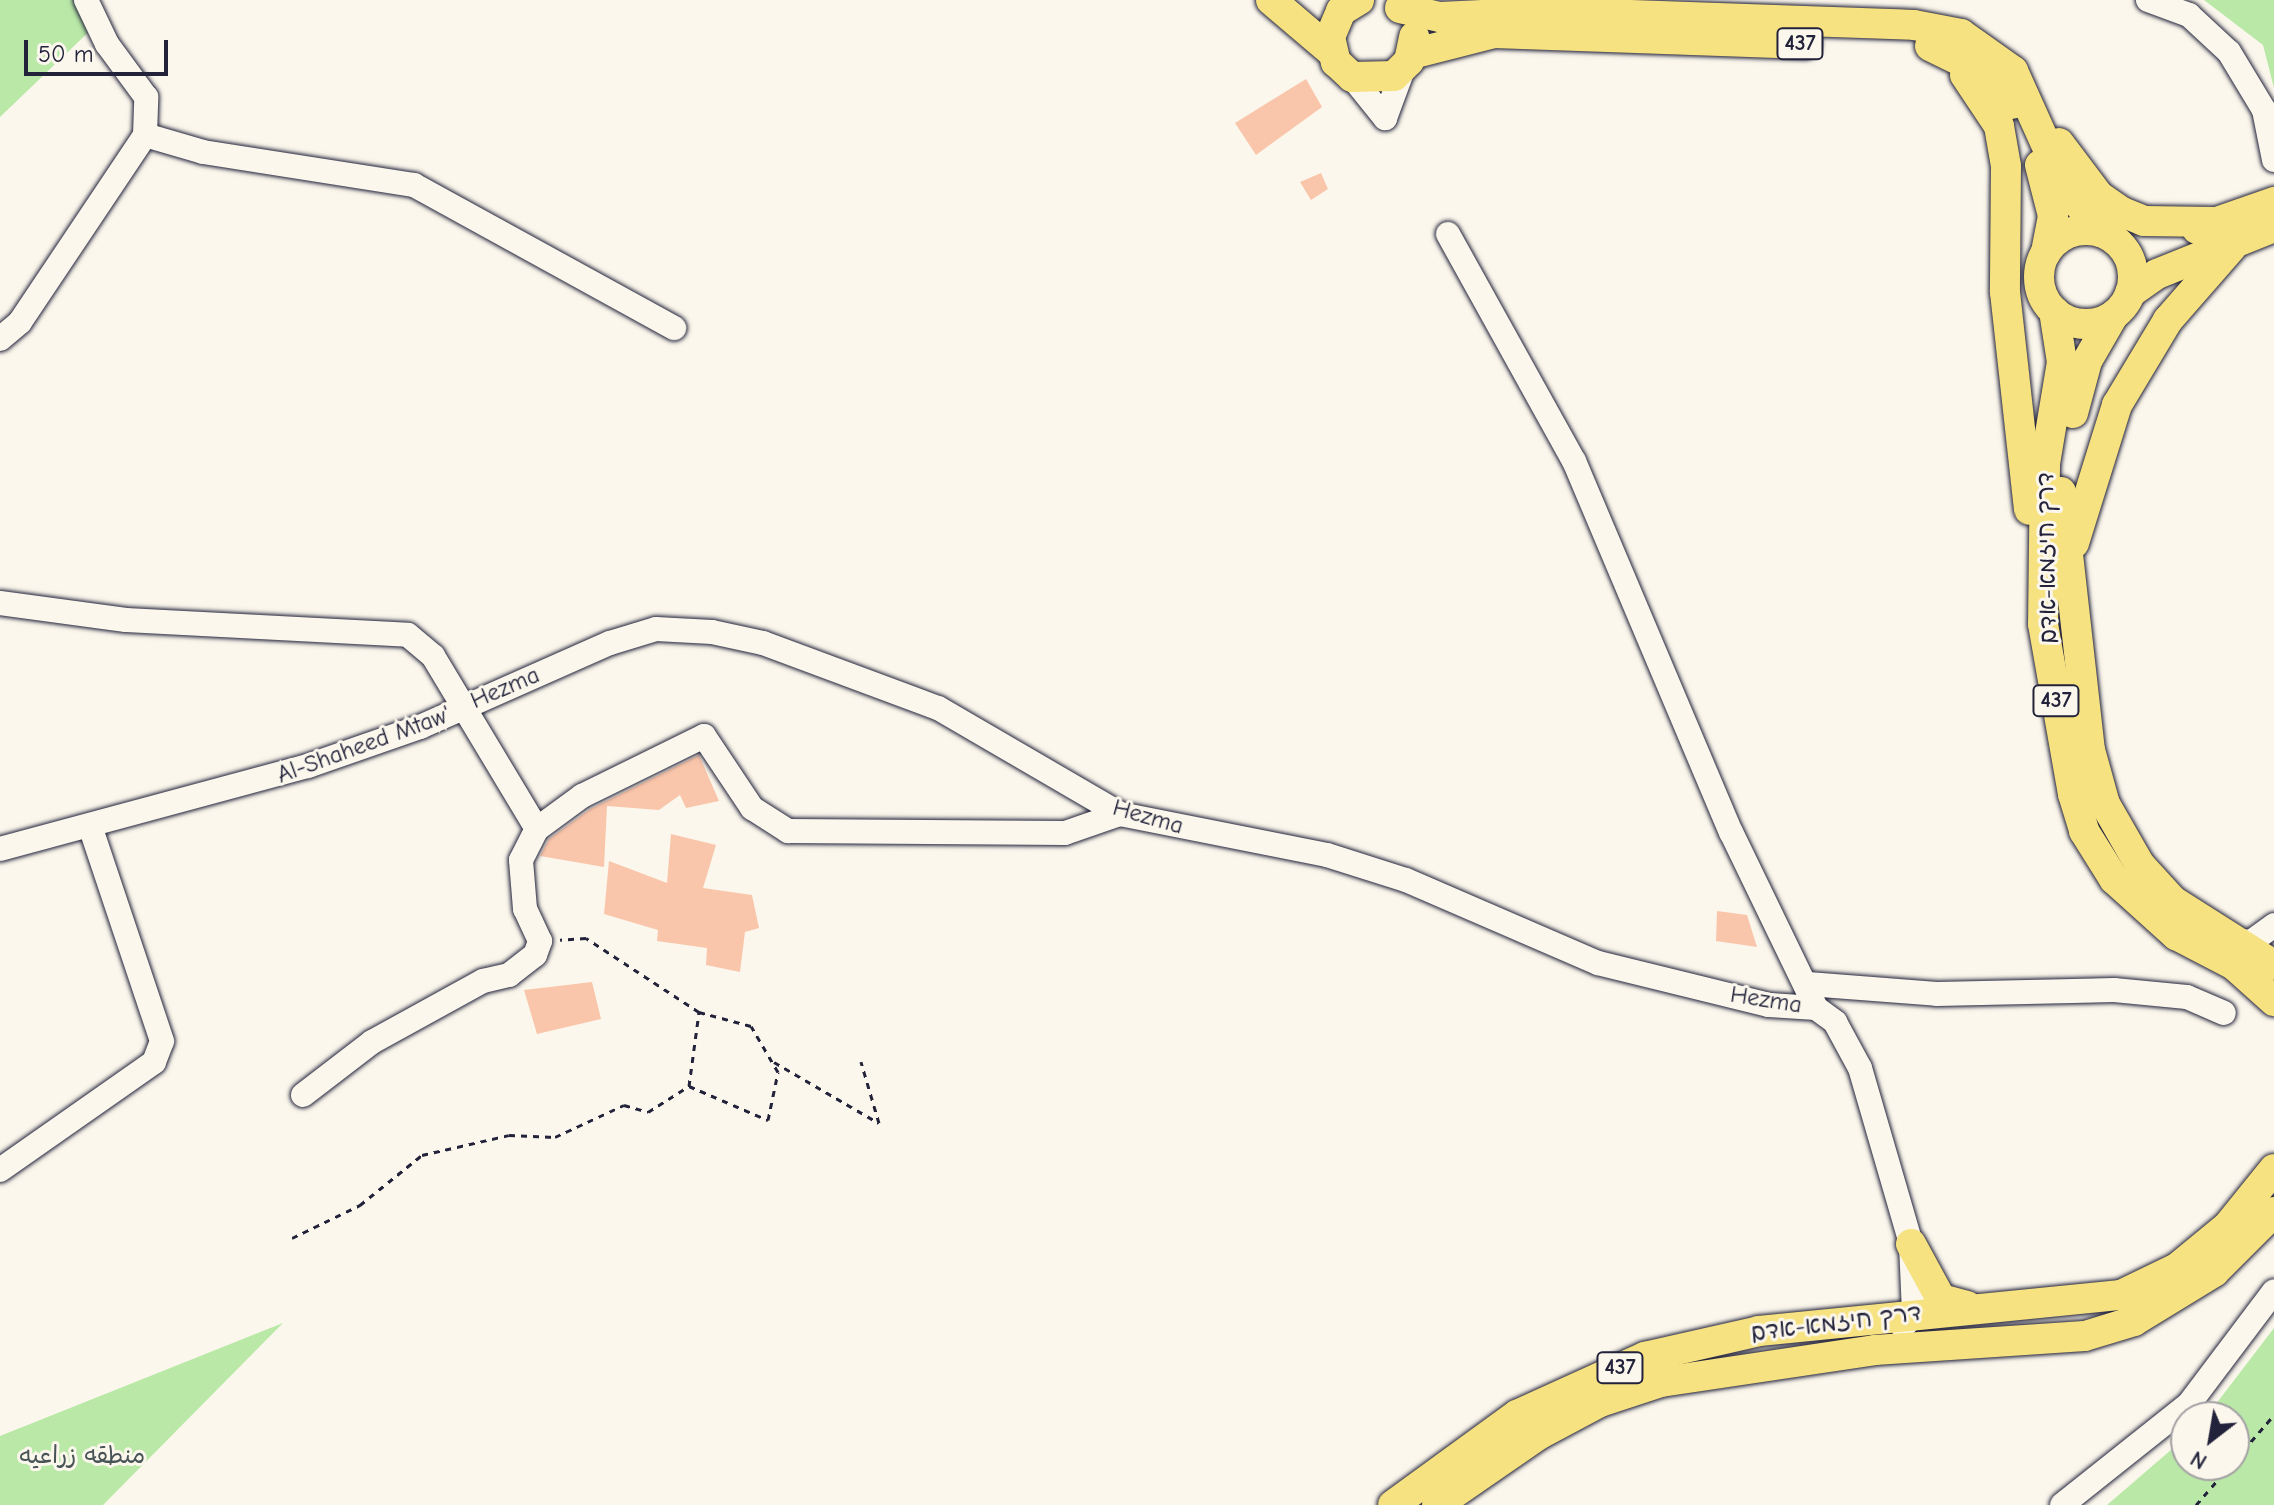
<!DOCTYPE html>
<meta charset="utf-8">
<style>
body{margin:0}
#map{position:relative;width:2274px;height:1505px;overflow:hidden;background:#fbf7ec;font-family:"Comic Neue","Playpen Sans Arabic","Playpen Sans Hebrew",sans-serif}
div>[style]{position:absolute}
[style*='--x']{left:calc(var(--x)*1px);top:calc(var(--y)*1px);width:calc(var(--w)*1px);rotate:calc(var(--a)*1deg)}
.green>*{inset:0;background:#b9e8a7}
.building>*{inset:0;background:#fac6ab}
.path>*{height:3px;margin-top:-1.5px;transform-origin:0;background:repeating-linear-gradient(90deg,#22223b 0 6px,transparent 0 12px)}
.roads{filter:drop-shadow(0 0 2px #22223b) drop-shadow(0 0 2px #22223b)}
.minor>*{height:24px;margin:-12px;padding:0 12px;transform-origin:12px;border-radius:12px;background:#fbf7ec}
.major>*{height:30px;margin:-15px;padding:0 15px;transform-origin:15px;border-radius:15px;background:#f7e281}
.major>.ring{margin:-15px;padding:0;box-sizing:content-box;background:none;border:30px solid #f7e281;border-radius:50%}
span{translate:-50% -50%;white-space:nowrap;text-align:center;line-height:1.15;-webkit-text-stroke:6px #fbf7ec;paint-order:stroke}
.shield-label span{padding:2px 6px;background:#fbf7ec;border:2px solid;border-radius:6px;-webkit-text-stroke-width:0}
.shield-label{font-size:22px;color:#22223b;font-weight:700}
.street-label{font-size:24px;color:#22223b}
.park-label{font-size:24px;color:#485456}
.north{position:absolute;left:2170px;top:1401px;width:80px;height:80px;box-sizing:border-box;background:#fbf7ec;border:2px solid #a4a2a5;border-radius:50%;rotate:211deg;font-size:22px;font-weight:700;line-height:32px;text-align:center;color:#22223b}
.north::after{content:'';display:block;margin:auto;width:28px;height:36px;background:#22223b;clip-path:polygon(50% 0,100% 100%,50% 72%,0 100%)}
.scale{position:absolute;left:24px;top:40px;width:144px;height:36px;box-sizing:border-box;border:4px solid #22223b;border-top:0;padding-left:10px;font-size:24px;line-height:28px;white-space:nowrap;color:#22223b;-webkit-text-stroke:6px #fbf7ec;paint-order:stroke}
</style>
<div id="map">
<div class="green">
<i style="clip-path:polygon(0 0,87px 0,97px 24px,0 117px)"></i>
<i style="clip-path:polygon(2204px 0,2274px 0,2274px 88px,2263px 45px)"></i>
<i style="clip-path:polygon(283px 1323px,103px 1505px,0 1505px,0 1436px)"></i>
<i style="clip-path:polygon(2274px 1328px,2274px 1505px,2107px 1505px,2186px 1437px,2186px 1465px,2234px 1465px,2234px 1417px,2206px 1417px)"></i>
</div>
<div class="building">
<i style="clip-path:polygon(1306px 79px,1322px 107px,1256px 155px,1235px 123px)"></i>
<i style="clip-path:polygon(1321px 173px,1328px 189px,1311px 200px,1300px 182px)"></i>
<i style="clip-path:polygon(699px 755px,719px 801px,686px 808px,680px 795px,659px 810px,607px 806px,604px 867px,540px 856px,549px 839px,590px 809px)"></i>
<i style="clip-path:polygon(671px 834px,716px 845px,703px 888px,752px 895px,759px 928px,745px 932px,740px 972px,706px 965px,707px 948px,657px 941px,658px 930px,604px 914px,609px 861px,667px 883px)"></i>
<i style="clip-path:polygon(1717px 911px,1747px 915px,1757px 947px,1716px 941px)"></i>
<i style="clip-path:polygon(592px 982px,601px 1019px,537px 1034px,524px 990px)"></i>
</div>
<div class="path">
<i style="--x:774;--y:1062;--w:121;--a:30.2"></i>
<i style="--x:879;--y:1123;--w:64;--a:-106.4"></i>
<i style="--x:689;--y:1086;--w:75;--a:-82.3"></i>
<i style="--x:292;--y:1238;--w:76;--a:-25.9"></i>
<i style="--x:360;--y:1205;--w:80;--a:-38.9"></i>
<i style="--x:422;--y:1155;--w:89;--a:-12.9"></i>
<i style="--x:509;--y:1135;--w:46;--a:2.5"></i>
<i style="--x:555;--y:1137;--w:76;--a:-24.9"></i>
<i style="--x:624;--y:1105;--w:25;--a:16"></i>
<i style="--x:648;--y:1112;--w:49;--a:-32.4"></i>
<i style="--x:689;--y:1086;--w:86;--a:23.3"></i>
<i style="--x:768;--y:1120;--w:49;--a:-78.2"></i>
<i style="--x:778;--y:1072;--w:53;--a:-120.4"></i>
<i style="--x:751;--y:1026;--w:54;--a:-164.9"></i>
<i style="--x:699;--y:1012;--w:135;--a:-146.8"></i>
<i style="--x:586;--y:938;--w:26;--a:176"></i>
<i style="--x:2196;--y:1505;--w:119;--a:-49.1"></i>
</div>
<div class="roads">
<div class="minor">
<i style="--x:2148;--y:0;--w:44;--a:20.1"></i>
<i style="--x:2189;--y:15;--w:54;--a:42.8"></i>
<i style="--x:2229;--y:52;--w:68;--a:58.9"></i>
<i style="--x:2264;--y:110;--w:51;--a:78.7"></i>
<i style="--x:1352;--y:77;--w:53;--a:51.2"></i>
<i style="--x:1385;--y:118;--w:54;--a:-69.6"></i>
<i style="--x:145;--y:135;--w:60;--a:16.3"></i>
<i style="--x:203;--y:152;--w:214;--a:8.9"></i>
<i style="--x:414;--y:185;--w:297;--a:28.8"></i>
<i style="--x:1448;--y:234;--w:260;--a:61"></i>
<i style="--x:1574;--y:461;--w:403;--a:67.1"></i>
<i style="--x:1731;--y:832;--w:195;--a:64.2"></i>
<i style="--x:1816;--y:1008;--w:24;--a:36"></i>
<i style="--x:1835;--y:1022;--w:52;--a:61.5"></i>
<i style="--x:1860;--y:1068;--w:183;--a:73.8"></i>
<i style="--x:1911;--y:1244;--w:70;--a:87.5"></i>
<i style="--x:1914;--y:1314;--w:17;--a:130"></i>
<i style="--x:0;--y:339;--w:26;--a:-40"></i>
<i style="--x:20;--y:322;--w:225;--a:-56.2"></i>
<i style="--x:145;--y:135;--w:38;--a:-88"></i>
<i style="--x:146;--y:97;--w:66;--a:-126.3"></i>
<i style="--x:107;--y:44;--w:49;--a:-115.5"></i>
<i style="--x:0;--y:603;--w:127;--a:7.7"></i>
<i style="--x:126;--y:620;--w:282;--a:3"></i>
<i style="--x:408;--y:635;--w:33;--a:40"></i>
<i style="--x:433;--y:656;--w:202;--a:59"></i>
<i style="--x:0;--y:849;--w:319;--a:-15.1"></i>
<i style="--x:308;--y:766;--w:119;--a:-19.2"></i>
<i style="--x:420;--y:727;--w:208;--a:-23.9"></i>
<i style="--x:610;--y:643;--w:48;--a:-16.9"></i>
<i style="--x:656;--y:629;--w:56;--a:3.1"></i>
<i style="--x:712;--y:632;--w:52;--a:12.2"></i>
<i style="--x:763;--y:643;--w:187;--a:20.4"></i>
<i style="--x:938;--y:708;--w:211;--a:30.2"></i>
<i style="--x:1120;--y:814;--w:211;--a:11.2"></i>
<i style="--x:1327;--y:855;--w:83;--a:17.6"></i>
<i style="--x:1406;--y:880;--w:209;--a:23.4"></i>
<i style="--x:1598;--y:963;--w:176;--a:13.8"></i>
<i style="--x:1769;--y:1005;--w:47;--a:3.7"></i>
<i style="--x:2234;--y:940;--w:17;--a:7"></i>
<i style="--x:2251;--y:942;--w:29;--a:-36"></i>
<i style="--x:1808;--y:984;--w:129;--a:4.4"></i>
<i style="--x:1937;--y:994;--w:177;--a:-1.3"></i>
<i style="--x:2114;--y:990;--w:73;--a:5.5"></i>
<i style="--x:2187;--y:997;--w:40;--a:23.4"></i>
<i style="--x:303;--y:1095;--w:87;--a:-37.5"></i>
<i style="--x:372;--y:1042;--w:127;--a:-28.8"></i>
<i style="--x:483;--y:981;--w:27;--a:-13"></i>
<i style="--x:509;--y:975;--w:33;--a:-38"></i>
<i style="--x:535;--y:955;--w:15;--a:-70"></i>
<i style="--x:540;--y:941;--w:35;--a:-115"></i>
<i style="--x:525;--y:909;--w:49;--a:-94.7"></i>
<i style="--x:521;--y:860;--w:35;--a:-63"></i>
<i style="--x:537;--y:829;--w:56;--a:-36.3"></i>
<i style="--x:582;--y:796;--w:136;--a:-26.2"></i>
<i style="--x:704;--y:736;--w:87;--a:56.3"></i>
<i style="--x:752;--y:808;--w:43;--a:32.6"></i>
<i style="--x:788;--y:831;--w:277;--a:0.4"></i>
<i style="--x:1065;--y:833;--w:58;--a:-19.1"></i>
<i style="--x:0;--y:1170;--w:188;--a:-35"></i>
<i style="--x:154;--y:1062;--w:22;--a:-69"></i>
<i style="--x:162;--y:1041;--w:227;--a:-108.5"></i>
<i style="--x:2062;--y:1505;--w:162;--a:-38.5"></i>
<i style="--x:2189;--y:1404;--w:141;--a:-53"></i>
</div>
<div class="major">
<i style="--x:1271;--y:0;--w:80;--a:40.4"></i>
<i style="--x:1359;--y:0;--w:21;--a:149"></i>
<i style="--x:1341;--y:11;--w:28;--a:113"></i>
<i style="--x:1330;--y:37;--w:26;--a:77"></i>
<i style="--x:1336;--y:62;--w:22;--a:43"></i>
<i style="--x:1352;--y:77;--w:42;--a:-1.4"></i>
<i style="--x:1394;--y:76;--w:21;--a:-45"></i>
<i style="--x:1409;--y:61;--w:25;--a:-78"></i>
<i style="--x:1400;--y:8;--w:41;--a:12.7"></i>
<i style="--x:1440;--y:17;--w:105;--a:-2.7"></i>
<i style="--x:1545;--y:12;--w:369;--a:2"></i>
<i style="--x:1914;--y:25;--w:48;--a:10.8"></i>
<i style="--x:1961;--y:34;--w:64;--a:35.4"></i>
<i style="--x:2013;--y:71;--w:129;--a:65.8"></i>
<i style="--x:2066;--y:189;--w:57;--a:49.9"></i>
<i style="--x:1930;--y:46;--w:70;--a:26.2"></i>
<i style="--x:1993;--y:77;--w:33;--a:55"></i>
<i style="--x:1412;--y:54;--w:85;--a:-14.4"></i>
<i style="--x:1494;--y:33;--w:312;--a:2"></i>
<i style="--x:1965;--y:75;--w:61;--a:56.3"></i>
<i style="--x:1999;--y:126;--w:41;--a:80.1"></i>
<i style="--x:2006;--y:166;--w:126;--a:90.5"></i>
<i style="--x:2005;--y:292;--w:219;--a:83.7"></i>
<i style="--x:2059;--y:143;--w:66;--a:53"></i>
<i style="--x:2099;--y:196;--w:28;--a:35"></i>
<i style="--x:2122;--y:212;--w:24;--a:22"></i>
<i style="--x:2144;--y:221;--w:71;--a:0.8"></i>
<i style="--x:2040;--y:165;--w:53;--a:75.7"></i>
<i style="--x:2053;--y:216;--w:37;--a:101"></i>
<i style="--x:2197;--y:229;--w:82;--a:-19.3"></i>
<i class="ring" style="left:2039px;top:230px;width:64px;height:64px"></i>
<i style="--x:2130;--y:293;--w:33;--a:-35"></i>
<i style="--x:2157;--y:274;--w:126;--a:-21.9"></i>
<i style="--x:2054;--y:311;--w:52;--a:81.1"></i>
<i style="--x:2062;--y:362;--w:103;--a:99.5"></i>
<i style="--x:2045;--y:464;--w:160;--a:90.7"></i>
<i style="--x:2043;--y:624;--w:173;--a:80"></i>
<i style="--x:2073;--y:794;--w:39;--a:73"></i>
<i style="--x:2084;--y:831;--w:57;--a:58"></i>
<i style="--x:2114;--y:879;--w:84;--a:42.1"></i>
<i style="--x:2176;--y:935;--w:65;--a:27.3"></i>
<i style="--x:2234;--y:965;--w:54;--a:42"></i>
<i style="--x:2073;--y:413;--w:54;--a:-74.9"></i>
<i style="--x:2087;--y:361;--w:52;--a:-60"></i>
<i style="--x:2061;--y:492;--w:260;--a:83.6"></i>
<i style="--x:2090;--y:750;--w:56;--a:74.5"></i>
<i style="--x:2105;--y:804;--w:70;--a:60.2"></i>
<i style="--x:2140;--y:865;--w:49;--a:47.5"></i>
<i style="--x:2173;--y:901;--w:120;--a:32.4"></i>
<i style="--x:2074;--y:543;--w:145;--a:-72.7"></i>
<i style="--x:2117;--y:405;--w:99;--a:-59"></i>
<i style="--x:2168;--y:320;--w:97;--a:-48.8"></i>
<i style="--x:1911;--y:1244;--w:63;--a:61.4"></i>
<i style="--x:1941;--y:1299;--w:27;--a:15"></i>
<i style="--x:1393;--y:1505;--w:153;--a:-36"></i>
<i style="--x:1517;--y:1415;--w:141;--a:-24.4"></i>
<i style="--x:1645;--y:1357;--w:117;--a:-12.8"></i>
<i style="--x:1759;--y:1331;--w:364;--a:-5.7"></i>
<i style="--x:2121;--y:1295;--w:62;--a:-25.7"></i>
<i style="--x:2177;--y:1268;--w:66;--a:-39.5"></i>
<i style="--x:2228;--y:1226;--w:73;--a:-51.1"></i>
<i style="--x:1437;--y:1505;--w:125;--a:-34.6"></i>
<i style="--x:1540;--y:1434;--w:68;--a:-28.1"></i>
<i style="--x:1600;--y:1402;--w:64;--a:-18.2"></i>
<i style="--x:1661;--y:1382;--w:216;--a:-8.5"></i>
<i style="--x:1875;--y:1350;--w:210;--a:-3.8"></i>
<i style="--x:2085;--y:1336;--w:51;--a:-17"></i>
<i style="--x:2134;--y:1321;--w:94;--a:-31.5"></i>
<i style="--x:2214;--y:1272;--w:85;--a:-45"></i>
</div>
</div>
<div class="shield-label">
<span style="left:1800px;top:44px">437</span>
<span style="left:2056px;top:701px">437</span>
<span style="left:1620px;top:1368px">437</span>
</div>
<div class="street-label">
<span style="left:2047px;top:558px;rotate:-91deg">דרך חיזמא-אדם</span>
<span style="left:505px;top:688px;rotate:-23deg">Hezma</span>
<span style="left:364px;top:745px;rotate:-20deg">Al-Shaheed Mtaw'</span>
<span style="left:1148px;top:817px;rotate:16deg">Hezma</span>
<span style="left:1766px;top:1000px;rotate:9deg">Hezma</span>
<span style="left:1836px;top:1323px;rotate:-7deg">דרך חיזמא-אדם</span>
</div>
<div class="park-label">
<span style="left:82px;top:1456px">منطقه زراعيه</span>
</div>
<div class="north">N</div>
<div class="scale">50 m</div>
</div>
